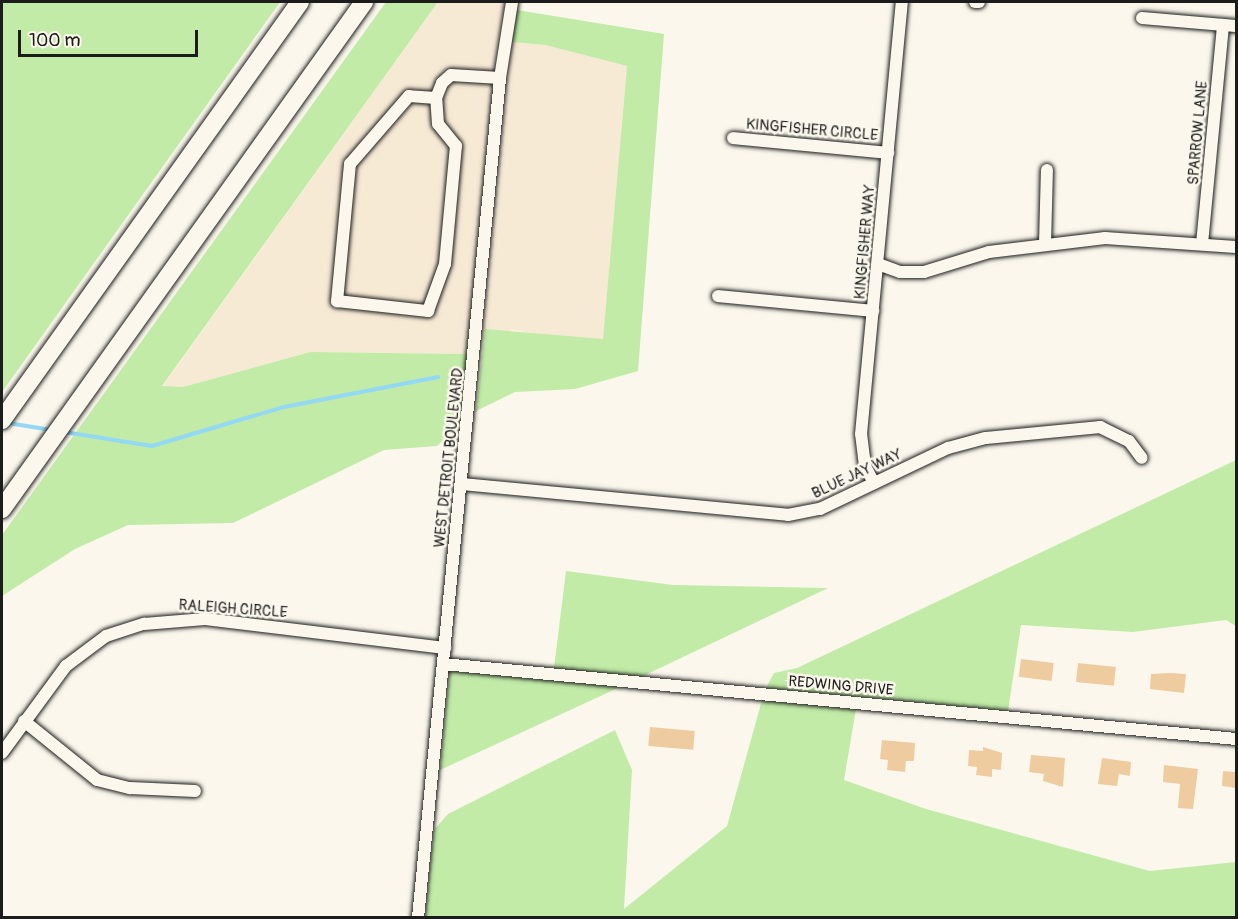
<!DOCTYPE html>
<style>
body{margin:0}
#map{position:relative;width:1238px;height:919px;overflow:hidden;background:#fbf7ec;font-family:Pangolin,sans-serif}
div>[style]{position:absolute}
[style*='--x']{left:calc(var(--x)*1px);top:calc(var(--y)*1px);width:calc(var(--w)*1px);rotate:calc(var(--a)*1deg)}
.built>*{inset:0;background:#f7ead5}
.green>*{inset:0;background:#c1eba7}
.stream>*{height:4px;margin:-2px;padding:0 2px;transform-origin:2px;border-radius:2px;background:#93d8f4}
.building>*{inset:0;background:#efcba0;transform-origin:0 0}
.roads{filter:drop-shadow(0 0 2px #1c1c1c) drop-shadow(0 0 2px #1c1c1c)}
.minor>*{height:12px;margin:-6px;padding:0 6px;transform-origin:6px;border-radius:6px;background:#fbf7ec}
.highway>*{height:18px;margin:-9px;padding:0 9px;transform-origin:9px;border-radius:9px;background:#fbf7ec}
span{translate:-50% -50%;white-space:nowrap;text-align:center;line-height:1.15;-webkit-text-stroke:5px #fbf7ec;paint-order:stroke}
.street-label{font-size:15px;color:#1c1c1c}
.frame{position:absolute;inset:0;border:3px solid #1c1c1c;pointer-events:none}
.scale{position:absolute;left:18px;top:30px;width:180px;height:27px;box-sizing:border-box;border:3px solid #1c1c1c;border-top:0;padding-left:8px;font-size:18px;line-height:21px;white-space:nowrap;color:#1c1c1c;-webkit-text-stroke:4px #fbf7ec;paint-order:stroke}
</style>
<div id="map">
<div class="built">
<i style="clip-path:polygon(438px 2px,505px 2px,495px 58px,467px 354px,310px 352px,183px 387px,162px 387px)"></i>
<i style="clip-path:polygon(512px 42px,545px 45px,627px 66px,603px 340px,551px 337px,515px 330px,484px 336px,481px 354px)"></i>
</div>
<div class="green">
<i style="clip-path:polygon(2px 2px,280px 2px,2px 392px)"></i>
<i style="clip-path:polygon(386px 2px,438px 2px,162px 386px,183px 387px,310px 352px,467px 354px,461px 424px,437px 446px,384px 450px,233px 523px,128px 525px,75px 549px,2px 596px,2px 535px)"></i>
<i style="clip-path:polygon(517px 10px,664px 34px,638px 371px,575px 389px,515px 392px,476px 411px,485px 329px,603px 339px,627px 66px,545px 45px,512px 42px)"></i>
<i style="clip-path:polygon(1236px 460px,1236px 626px,1226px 620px,1133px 632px,1021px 625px,1008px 711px,766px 688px,774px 673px,797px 668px)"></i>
<i style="clip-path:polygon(566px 571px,673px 585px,828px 588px,641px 677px,554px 668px)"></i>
<i style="clip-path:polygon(450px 671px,620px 687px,440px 770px)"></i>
<i style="clip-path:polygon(762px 700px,856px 709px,844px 780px,926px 809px,1150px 871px,1236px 862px,1236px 917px,425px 918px,434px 830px,448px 814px,615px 730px,632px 770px,624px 909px,727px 826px)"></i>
</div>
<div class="stream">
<i style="--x:8;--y:423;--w:44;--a:9.2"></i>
<i style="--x:64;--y:432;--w:89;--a:9"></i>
<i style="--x:152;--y:446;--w:138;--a:-16.5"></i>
<i style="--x:284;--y:407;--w:157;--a:-11"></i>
</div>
<div class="building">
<i style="left:1021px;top:659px;width:33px;height:18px;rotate:7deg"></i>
<i style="left:1078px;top:663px;width:38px;height:19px;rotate:6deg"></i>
<i style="clip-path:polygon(1170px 673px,1186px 674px,1184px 693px,1150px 689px,1151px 674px)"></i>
<i style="left:650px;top:727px;width:45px;height:19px;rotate:5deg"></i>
<i style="clip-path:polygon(882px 740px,915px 743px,914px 761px,906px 761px,905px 772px,887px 770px,888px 760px,880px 759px)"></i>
<i style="clip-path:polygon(983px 747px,1002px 753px,1001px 770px,992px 769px,992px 777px,976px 775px,977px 767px,968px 766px,969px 750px,983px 751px)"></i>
<i style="clip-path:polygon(1031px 755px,1065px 758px,1063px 787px,1043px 781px,1044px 774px,1029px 772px)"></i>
<i style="clip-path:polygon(1102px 758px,1131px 762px,1130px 776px,1119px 774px,1117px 786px,1098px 784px)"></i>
<i style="clip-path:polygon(1164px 765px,1198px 769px,1193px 809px,1178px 808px,1180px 784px,1163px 782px)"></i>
<i style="clip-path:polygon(1223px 771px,1236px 772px,1236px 788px,1222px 786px)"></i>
</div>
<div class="roads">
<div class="minor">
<i style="--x:975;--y:2;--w:4;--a:0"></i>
<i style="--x:1142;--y:18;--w:94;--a:4.9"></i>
<i style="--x:436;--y:98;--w:27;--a:-176"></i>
<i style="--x:409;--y:96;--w:90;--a:130.9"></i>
<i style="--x:350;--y:164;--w:138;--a:95.4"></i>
<i style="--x:337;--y:301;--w:92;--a:6.3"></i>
<i style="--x:428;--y:311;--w:50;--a:-70.1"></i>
<i style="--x:445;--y:264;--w:119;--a:-84.7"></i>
<i style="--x:456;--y:146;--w:28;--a:-129"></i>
<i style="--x:438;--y:124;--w:26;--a:-94"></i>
<i style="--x:436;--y:98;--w:16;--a:-68"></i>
<i style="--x:442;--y:83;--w:12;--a:-42"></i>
<i style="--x:451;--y:75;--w:49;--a:3.5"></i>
<i style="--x:733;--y:138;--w:156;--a:5.5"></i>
<i style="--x:1045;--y:244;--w:74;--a:-88.5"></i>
<i style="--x:1202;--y:244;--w:220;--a:-84.5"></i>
<i style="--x:878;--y:264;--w:23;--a:20"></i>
<i style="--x:900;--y:272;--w:24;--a:0"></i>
<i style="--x:924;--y:272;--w:68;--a:-17.1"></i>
<i style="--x:989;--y:252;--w:117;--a:-6.9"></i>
<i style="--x:1105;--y:238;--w:131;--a:3.9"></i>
<i style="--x:718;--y:296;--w:156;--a:5.5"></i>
<i style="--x:874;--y:483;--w:19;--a:-118"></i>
<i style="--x:865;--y:466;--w:32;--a:-97"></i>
<i style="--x:861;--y:434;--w:434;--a:-84.6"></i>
<i style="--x:462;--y:484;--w:327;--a:5.4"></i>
<i style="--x:788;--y:515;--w:33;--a:-11"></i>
<i style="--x:820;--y:509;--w:142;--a:-25.5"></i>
<i style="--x:948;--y:448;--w:39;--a:-15"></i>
<i style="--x:986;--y:438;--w:115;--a:-5.5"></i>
<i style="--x:1100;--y:427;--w:32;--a:26"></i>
<i style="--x:1129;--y:441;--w:21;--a:53"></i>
<i style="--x:443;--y:664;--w:797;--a:5.4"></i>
<i style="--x:24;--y:721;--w:94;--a:38.9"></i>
<i style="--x:97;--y:780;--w:34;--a:14"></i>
<i style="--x:130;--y:788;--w:65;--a:2.6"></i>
<i style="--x:2;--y:753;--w:108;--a:-53.7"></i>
<i style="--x:66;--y:666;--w:50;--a:-36.9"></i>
<i style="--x:106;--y:636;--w:40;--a:-18"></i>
<i style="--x:144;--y:624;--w:61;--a:-4.7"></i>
<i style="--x:205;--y:619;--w:242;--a:6.9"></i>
<i style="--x:418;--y:918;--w:844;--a:-84.42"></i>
<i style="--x:500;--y:78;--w:77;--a:-81"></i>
</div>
<div class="highway">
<i style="--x:2;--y:420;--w:513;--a:-54.51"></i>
<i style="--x:2;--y:509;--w:623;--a:-54.47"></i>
</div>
</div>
<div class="street-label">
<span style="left:812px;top:130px;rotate:5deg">KINGFISHER CIRCLE</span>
<span style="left:1198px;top:133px;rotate:-85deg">SPARROW LANE</span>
<span style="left:865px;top:242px;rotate:-85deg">KINGFISHER WAY</span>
<span style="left:449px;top:458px;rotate:-84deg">WEST DETROIT BOULEVARD</span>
<span style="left:857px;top:474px;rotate:-25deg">BLUE JAY WAY</span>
<span style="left:233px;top:609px;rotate:4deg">RALEIGH CIRCLE</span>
<span style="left:841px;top:686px;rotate:5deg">REDWING DRIVE</span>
</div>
<div class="frame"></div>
<div class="scale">100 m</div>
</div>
